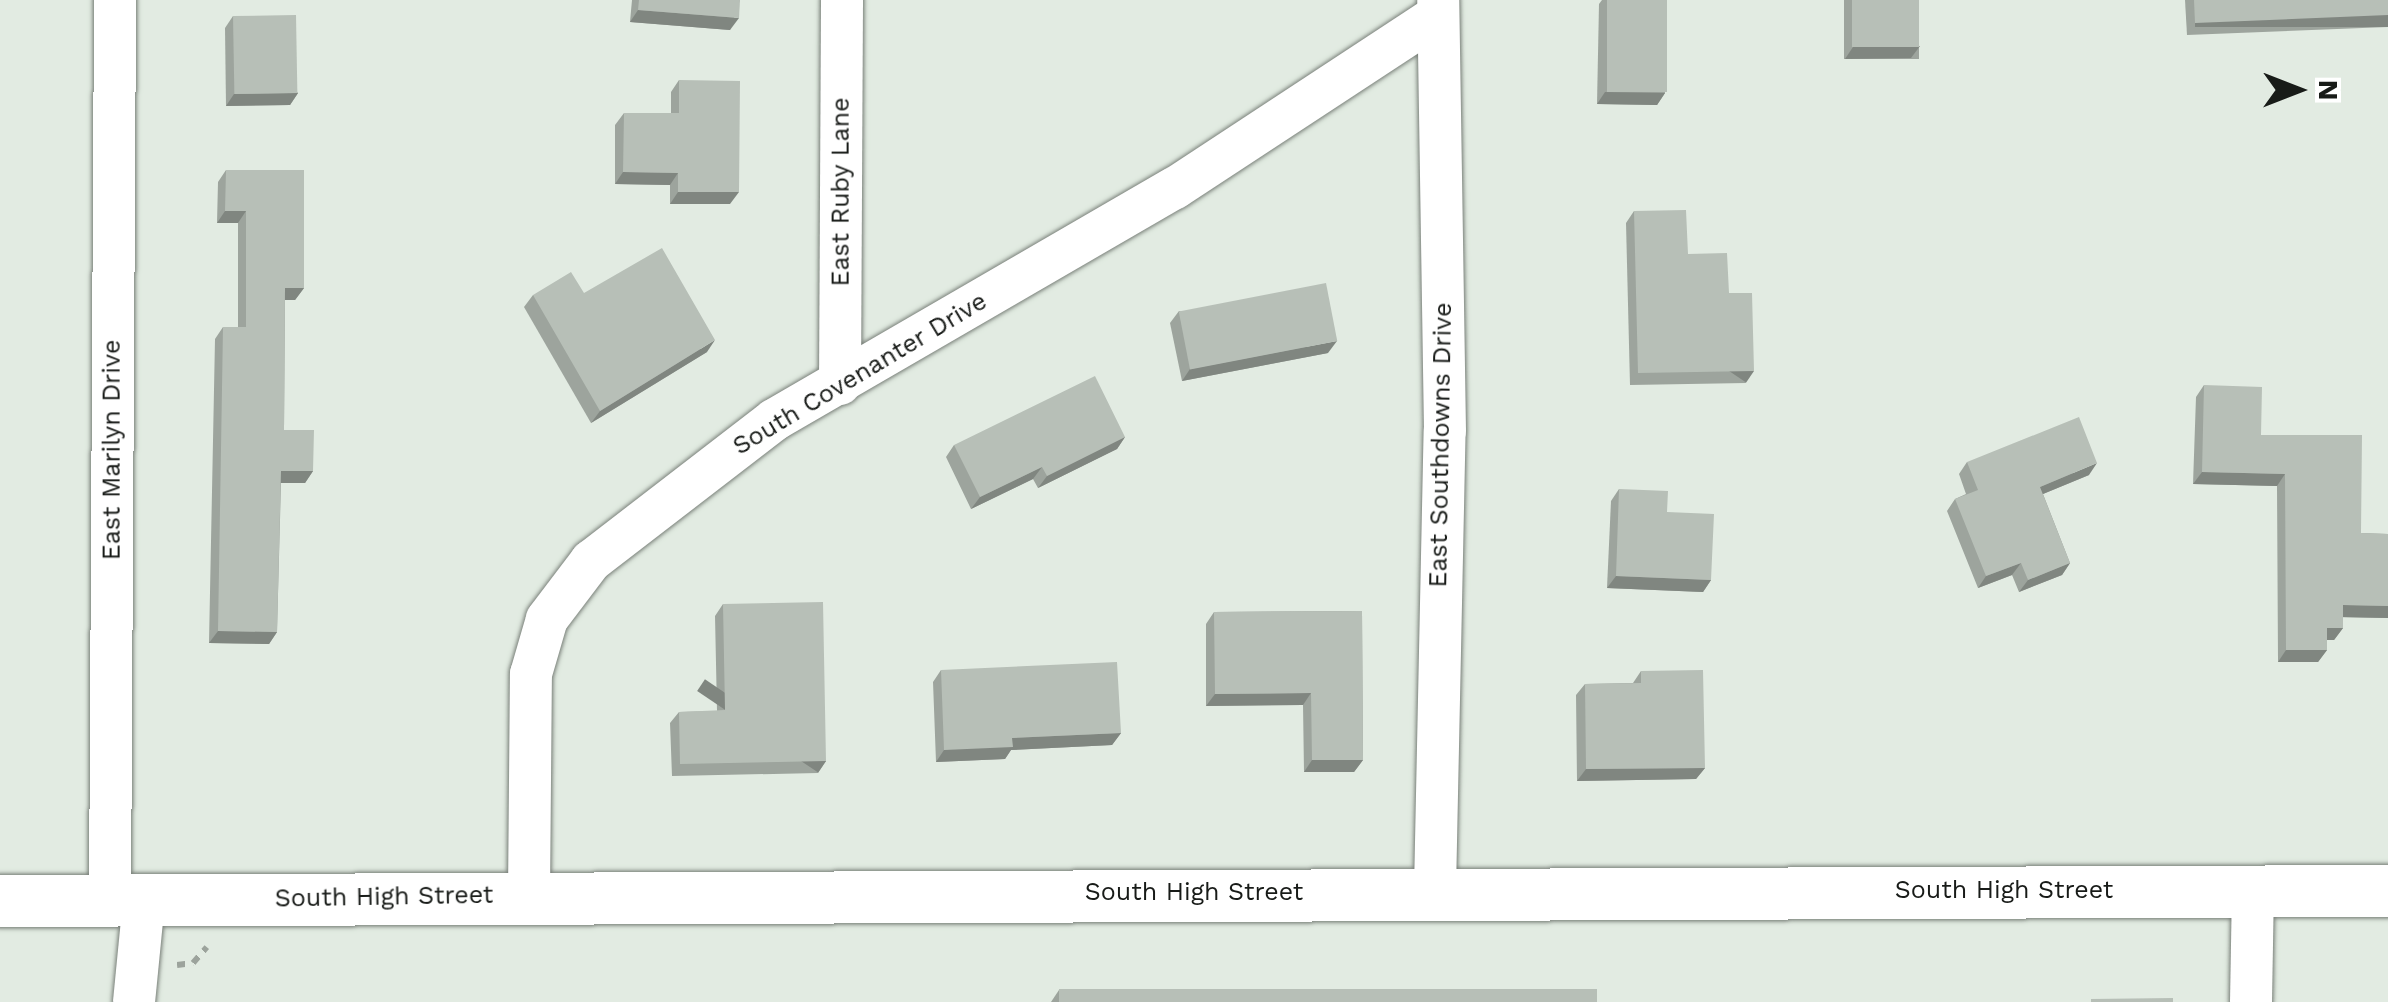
<!DOCTYPE html>
<style>
body{margin:0}
#map{position:relative;width:2388px;height:1002px;overflow:hidden;background:#e2ebe2;font-family:"Work Sans",sans-serif}
div>[style]{position:absolute}
[style*='--x']{left:calc(var(--x)*1px);top:calc(var(--y)*1px);width:calc(var(--w)*1px);rotate:calc(var(--a)*1deg)}
.path>*{height:6px;margin-top:-3px;transform-origin:0;background:repeating-linear-gradient(90deg,#9ca39c 0 8px,transparent 0 16px)}
.roads{filter:drop-shadow(0 0 2px #798079) drop-shadow(0 0 2px #798079)}
.minor>*{height:42px;margin:-21px;padding:0 21px;transform-origin:21px;border-radius:21px;background:#fff}
.tertiary>*{height:52px;margin:-26px;padding:0 26px;transform-origin:26px;border-radius:26px;background:#fff}
.wall>*{inset:0;background:#9da49d;transform-origin:0 0}
.shaded-wall>*{inset:0;background:#808680;transform-origin:0 0}
.building>*{inset:0;background:#b7bfb7;transform-origin:0 0}
span{translate:-50% -50%;white-space:nowrap;text-align:center;line-height:1.15;-webkit-text-stroke:8px #fff;paint-order:stroke}
.street-label{font-size:25px;color:#181b18}
.north{position:absolute;left:2248px;top:40px;width:100px;height:100px;-webkit-text-stroke:8px #fff;paint-order:stroke;rotate:90deg;font-size:28px;font-weight:700;line-height:40px;text-align:center;color:#181b18}
.north::after{content:'';display:block;margin:auto;width:35px;height:45px;background:#181b18;clip-path:polygon(50% 0,100% 100%,50% 72%,0 100%)}
</style>
<div id="map">
<div class="path">
<i style="--x:177;--y:965;--w:16;--a:-7"></i>
<i style="--x:193;--y:963;--w:21;--a:-49"></i>
</div>
<div class="roads">
<div class="minor">
<i style="--x:840;--y:384;--w:384;--a:-89.7"></i>
<i style="--x:1435;--y:890;--w:459;--a:-88.8"></i>
<i style="--x:1445;--y:431;--w:431;--a:-90.9"></i>
<i style="--x:529;--y:895;--w:221;--a:-89.5"></i>
<i style="--x:531;--y:674;--w:57;--a:-73.8"></i>
<i style="--x:547;--y:619;--w:73;--a:-52.8"></i>
<i style="--x:591;--y:561;--w:231;--a:-37.6"></i>
<i style="--x:774;--y:420;--w:463;--a:-30.1"></i>
<i style="--x:1175;--y:188;--w:313;--a:-33.3"></i>
<i style="--x:110;--y:901;--w:901;--a:-89.68"></i>
<i style="--x:134;--y:1002;--w:102;--a:-84.4"></i>
<i style="--x:2251;--y:1002;--w:111;--a:-89"></i>
</div>
<div class="tertiary">
<i style="--x:0;--y:901;--w:2388;--a:-0.24"></i>
</div>
</div>
<div class="wall">
<i style="clip-path:polygon(632px 0,740px 0,730px 30px,630px 22px)"></i>
<i style="clip-path:polygon(1602px 0,1667px 0,1665px 93px,1657px 105px,1597px 104px,1599px 4px)"></i>
<i style="left:1844px;top:0;width:75px;height:59px"></i>
<i style="clip-path:polygon(2185px 0,2388px 0,2388px 27px,2187px 35px)"></i>
<i style="clip-path:polygon(233px 16px,298px 93px,290px 105px,226px 106px,225px 28px)"></i>
<i style="clip-path:polygon(679px 80px,730px 204px,670px 204px,670px 185px,615px 184px,615px 125px,624px 113px,671px 113px,671px 92px)"></i>
<i style="clip-path:polygon(226px 170px,304px 288px,295px 300px,285px 300px,284px 430px,313px 471px,305px 483px,281px 483px,277px 632px,269px 644px,209px 643px,215px 339px,223px 327px,238px 327px,238px 223px,217px 223px,218px 182px)"></i>
<i style="clip-path:polygon(1634px 211px,1688px 254px,1729px 293px,1746px 383px,1630px 385px,1626px 223px)"></i>
<i style="clip-path:polygon(584px 293px,707px 352px,591px 423px,524px 307px,533px 295px)"></i>
<i style="clip-path:polygon(1179px 311px,1328px 353px,1182px 381px,1170px 323px)"></i>
<i style="clip-path:polygon(2204px 385px,2261px 435px,2361px 533px,2388px 534px,2388px 618px,2343px 617px,2343px 628px,2334px 640px,2327px 640px,2327px 650px,2318px 662px,2278px 662px,2277px 486px,2193px 484px,2196px 397px)"></i>
<i style="clip-path:polygon(1125px 437px,1117px 449px,1038px 488px,1033px 479px,971px 509px,946px 457px,954px 445px)"></i>
<i style="clip-path:polygon(1967px 462px,2089px 475px,2043px 494px,2070px 563px,2062px 575px,2019px 592px,2012px 575px,1978px 588px,1947px 511px,1955px 499px,1966px 494px,1959px 474px)"></i>
<i style="clip-path:polygon(1619px 489px,1711px 580px,1703px 592px,1607px 588px,1611px 501px)"></i>
<i style="clip-path:polygon(723px 604px,826px 761px,818px 773px,672px 776px,670px 723px,679px 712px,717px 711px,715px 616px)"></i>
<i style="clip-path:polygon(1362px 611px,1363px 760px,1354px 772px,1304px 772px,1303px 705px,1206px 706px,1206px 624px,1214px 612px)"></i>
<i style="clip-path:polygon(941px 670px,1121px 733px,1112px 745px,1011px 750px,1005px 759px,936px 762px,933px 682px)"></i>
<i style="clip-path:polygon(1641px 671px,1705px 768px,1696px 779px,1577px 781px,1576px 695px,1585px 684px,1633px 683px)"></i>
<i style="clip-path:polygon(1059px 990px,1597px 1002px,1051px 1002px)"></i>
</div>
<div class="shaded-wall">
<i style="clip-path:polygon(638px 10px,739px 18px,730px 30px,630px 22px)"></i>
<i style="left:2388px;top:15px;width:12px;height:193px;rotate:90deg"></i>
<i style="clip-path:polygon(1920px 46px,1911px 58px,1845px 59px,1853px 47px)"></i>
<i style="clip-path:polygon(1605px 92px,1665px 93px,1657px 105px,1597px 104px)"></i>
<i style="clip-path:polygon(298px 93px,290px 105px,226px 106px,234px 94px)"></i>
<i style="clip-path:polygon(623px 172px,678px 173px,670px 185px,615px 184px)"></i>
<i style="clip-path:polygon(678px 192px,739px 192px,730px 204px,670px 204px)"></i>
<i style="clip-path:polygon(225px 211px,246px 211px,238px 223px,217px 223px)"></i>
<i style="clip-path:polygon(285px 288px,304px 288px,295px 300px,276px 300px)"></i>
<i style="clip-path:polygon(715px 340px,707px 352px,591px 423px,600px 411px)"></i>
<i style="clip-path:polygon(1337px 341px,1328px 353px,1182px 381px,1190px 369px)"></i>
<i style="left:1754px;top:371px;width:14px;height:116px;rotate:124deg"></i>
<i style="clip-path:polygon(1125px 437px,1117px 449px,1038px 488px,1047px 476px)"></i>
<i style="clip-path:polygon(2097px 463px,2089px 475px,2031px 499px,2040px 487px)"></i>
<i style="clip-path:polygon(1042px 467px,1033px 479px,971px 509px,980px 497px)"></i>
<i style="clip-path:polygon(281px 471px,313px 471px,305px 483px,273px 483px)"></i>
<i style="clip-path:polygon(2202px 472px,2285px 474px,2277px 486px,2193px 484px)"></i>
<i style="clip-path:polygon(2021px 563px,2012px 575px,1978px 588px,1986px 576px)"></i>
<i style="clip-path:polygon(2070px 563px,2062px 575px,2019px 592px,2028px 580px)"></i>
<i style="clip-path:polygon(1616px 576px,1711px 580px,1703px 592px,1607px 588px)"></i>
<i style="clip-path:polygon(2343px 605px,2388px 606px,2388px 618px,2335px 617px)"></i>
<i style="clip-path:polygon(2327px 628px,2343px 628px,2334px 640px,2318px 640px)"></i>
<i style="clip-path:polygon(218px 631px,277px 632px,269px 644px,209px 643px)"></i>
<i style="clip-path:polygon(2286px 650px,2327px 650px,2318px 662px,2278px 662px)"></i>
<i style="clip-path:polygon(1311px 693px,1303px 705px,1206px 706px,1215px 694px)"></i>
<i style="clip-path:polygon(1121px 733px,1112px 745px,1011px 750px,1005px 759px,936px 762px,944px 750px,1012px 738px)"></i>
<i style="clip-path:polygon(1312px 760px,1363px 760px,1354px 772px,1304px 772px)"></i>
<i style="left:826px;top:761px;width:14px;height:146px;rotate:124deg"></i>
<i style="clip-path:polygon(1705px 768px,1696px 779px,1577px 781px,1586px 769px)"></i>
</div>
<div class="building">
<i style="clip-path:polygon(639px 0,740px 0,739px 18px,638px 10px)"></i>
<i style="left:1607px;top:0;width:60px;height:92px"></i>
<i style="left:1852px;top:0;width:67px;height:47px"></i>
<i style="clip-path:polygon(2194px 0,2388px 0,2388px 15px,2195px 23px)"></i>
<i style="left:296px;top:15px;width:78px;height:63px;rotate:89deg"></i>
<i style="clip-path:polygon(679px 80px,740px 81px,739px 192px,678px 192px,678px 173px,623px 172px,624px 113px,679px 113px)"></i>
<i style="clip-path:polygon(226px 170px,304px 170px,304px 288px,285px 288px,284px 430px,314px 430px,313px 471px,281px 471px,277px 632px,218px 631px,223px 327px,246px 327px,246px 211px,225px 211px)"></i>
<i style="clip-path:polygon(1686px 210px,1688px 254px,1727px 253px,1729px 293px,1752px 293px,1754px 371px,1638px 373px,1634px 211px)"></i>
<i style="clip-path:polygon(662px 248px,715px 340px,600px 411px,533px 295px,571px 272px,584px 293px)"></i>
<i style="left:1326px;top:283px;width:59px;height:150px;rotate:79deg"></i>
<i style="clip-path:polygon(1095px 376px,1125px 437px,1047px 476px,1042px 467px,980px 497px,954px 445px)"></i>
<i style="clip-path:polygon(2204px 385px,2262px 387px,2261px 435px,2362px 435px,2361px 533px,2388px 534px,2388px 606px,2343px 605px,2343px 628px,2327px 628px,2327px 650px,2286px 650px,2285px 474px,2202px 472px)"></i>
<i style="clip-path:polygon(2079px 417px,2097px 463px,2040px 487px,2070px 563px,2028px 580px,2021px 563px,1986px 576px,1955px 499px,1978px 490px,1967px 462px)"></i>
<i style="clip-path:polygon(1619px 489px,1668px 491px,1667px 512px,1714px 514px,1711px 580px,1616px 576px)"></i>
<i style="clip-path:polygon(823px 602px,826px 761px,680px 764px,679px 712px,725px 710px,723px 604px)"></i>
<i style="clip-path:polygon(1362px 611px,1363px 760px,1312px 760px,1311px 693px,1215px 694px,1214px 612px)"></i>
<i style="clip-path:polygon(1117px 662px,1121px 733px,1012px 738px,1013px 747px,944px 750px,941px 670px)"></i>
<i style="clip-path:polygon(1703px 670px,1705px 768px,1586px 769px,1585px 684px,1641px 683px,1641px 671px)"></i>
<i style="left:1597px;top:989px;width:13px;height:538px;rotate:90deg"></i>
<i style="clip-path:polygon(2173px 998px,2173px 1002px,2091px 1002px,2091px 999px)"></i>
</div>
<div class="street-label">
<span style="left:841px;top:192px;rotate:-90deg">East Ruby Lane</span>
<span style="left:860px;top:374px;rotate:-31deg">South Covenanter Drive</span>
<span style="left:1441px;top:445px;rotate:-89deg">East Southdowns Drive</span>
<span style="left:112px;top:450px;rotate:-90deg">East Marilyn Drive</span>
<span style="left:2004px;top:890px">South High Street</span>
<span style="left:1194px;top:892px">South High Street</span>
<span style="left:384px;top:897px;rotate:-1deg">South High Street</span>
</div>
<div class="north">N</div>
</div>
